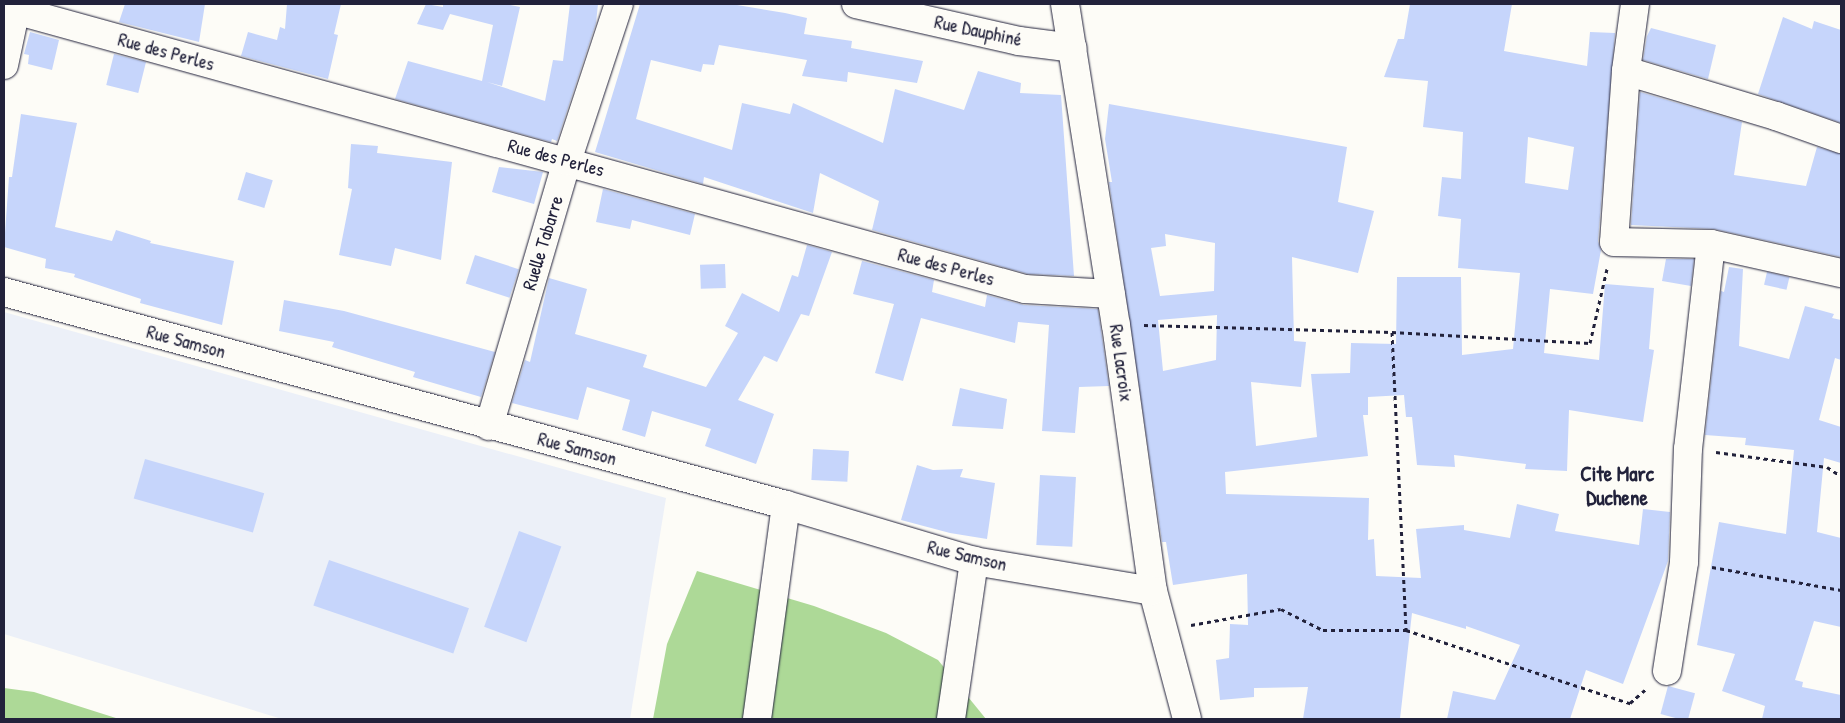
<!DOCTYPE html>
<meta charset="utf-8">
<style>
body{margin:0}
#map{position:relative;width:1845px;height:723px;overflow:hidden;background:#fdfcf7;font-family:"Patrick Hand",sans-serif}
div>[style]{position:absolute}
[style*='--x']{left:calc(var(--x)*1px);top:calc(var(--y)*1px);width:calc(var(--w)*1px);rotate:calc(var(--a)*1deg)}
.built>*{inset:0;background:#ecf0f8}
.green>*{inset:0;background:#add997}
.building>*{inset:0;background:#c6d5fb;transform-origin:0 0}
.path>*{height:3px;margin-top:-1.5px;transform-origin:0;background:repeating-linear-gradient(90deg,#22223b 0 4px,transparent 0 8px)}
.roads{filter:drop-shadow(0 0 1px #22223b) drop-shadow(0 0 1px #22223b)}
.minor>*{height:28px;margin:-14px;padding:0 14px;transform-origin:14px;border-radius:14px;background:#fdfcf7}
span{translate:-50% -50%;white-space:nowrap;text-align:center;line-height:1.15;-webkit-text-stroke:4.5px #fdfcf7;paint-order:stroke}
.street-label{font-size:19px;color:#22223b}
.quarter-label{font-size:21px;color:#22223b;font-weight:700}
.frame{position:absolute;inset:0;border:5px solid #22223b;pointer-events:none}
</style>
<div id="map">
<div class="built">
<i style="clip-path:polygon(4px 312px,666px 498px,630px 719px,282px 719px,4px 634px)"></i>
</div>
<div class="green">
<i style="clip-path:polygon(697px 571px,814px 606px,886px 633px,938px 660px,986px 719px,653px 719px,667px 644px)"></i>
<i style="clip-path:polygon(4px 688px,34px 692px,119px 719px,4px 719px)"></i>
</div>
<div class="building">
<i style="clip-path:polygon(125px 4px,205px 4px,199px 42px,119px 22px)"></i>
<i style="clip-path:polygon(287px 4px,341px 4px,334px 34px,338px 35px,328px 79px,241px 56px,248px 32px,277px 40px,280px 27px,285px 29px)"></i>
<i style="clip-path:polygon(426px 4px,443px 7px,443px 4px,505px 4px,520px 7px,502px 86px,487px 82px,545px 101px,553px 60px,563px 61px,570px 4px,598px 4px,596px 23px,557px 141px,552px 139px,551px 142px,395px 99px,408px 61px,482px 81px,493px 25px,450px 14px,443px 30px,417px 24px)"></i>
<i style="clip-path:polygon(640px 4px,731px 4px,785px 13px,807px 18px,804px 34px,852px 41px,851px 48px,923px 61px,917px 83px,848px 72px,847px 82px,802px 76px,807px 60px,719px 45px,714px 65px,703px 64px,701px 72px,651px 60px,636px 119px,732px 150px,742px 103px,790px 114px,793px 103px,883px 143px,895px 89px,964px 110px,978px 71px,1021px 83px,1020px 93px,1061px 95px,1074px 276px,1028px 274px,872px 230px,879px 201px,820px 173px,813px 213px,704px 177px,703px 184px,595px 152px)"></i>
<i style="clip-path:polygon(evenodd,1410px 4px,1512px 4px,1504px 51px,1587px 66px,1590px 32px,1615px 33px,1598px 241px,1601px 250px,1593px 294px,1550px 289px,1544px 353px,1599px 360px,1605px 284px,1654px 288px,1649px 349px,1654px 350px,1643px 422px,1569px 410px,1567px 471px,1525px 469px,1526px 464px,1454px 455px,1455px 467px,1417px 465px,1412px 417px,1406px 417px,1404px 395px,1368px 397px,1368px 415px,1363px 415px,1368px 456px,1225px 472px,1226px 494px,1369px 498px,1368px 540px,1374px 539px,1376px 576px,1421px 578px,1416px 529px,1464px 525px,1464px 530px,1510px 538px,1517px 504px,1559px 514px,1555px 531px,1639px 545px,1643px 509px,1670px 512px,1668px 561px,1623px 684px,1586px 670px,1570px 719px,1447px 719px,1453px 691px,1495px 700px,1520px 645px,1466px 626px,1466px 629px,1412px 613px,1400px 719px,1303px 719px,1308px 687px,1254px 688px,1254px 697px,1220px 700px,1216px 660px,1229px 658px,1230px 624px,1248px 625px,1247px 574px,1173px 585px,1166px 542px,1162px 542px,1109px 182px,1112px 182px,1105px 139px,1109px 104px,1347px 147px,1338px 202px,1374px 211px,1358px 273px,1292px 257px,1294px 341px,1306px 342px,1301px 387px,1251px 382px,1256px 446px,1317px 437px,1311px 374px,1350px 373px,1351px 343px,1396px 344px,1397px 277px,1461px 277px,1462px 355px,1513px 349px,1520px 273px,1458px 268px,1461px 219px,1438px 216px,1442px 177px,1461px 179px,1463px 132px,1423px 127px,1428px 81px,1384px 77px,1398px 39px,1404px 39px,1410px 4px,1528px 137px,1574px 147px,1568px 190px,1525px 183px,1528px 137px,1410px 4px,1165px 234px,1215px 243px,1214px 291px,1160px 296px,1151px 248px,1166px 246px,1165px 234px,1410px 4px,1217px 315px,1216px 360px,1163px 371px,1158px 320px,1217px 315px)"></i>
<i style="clip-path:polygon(1783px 17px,1812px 29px,1814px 21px,1841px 30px,1841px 123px,1758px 94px)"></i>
<i style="clip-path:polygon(1651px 28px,1716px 45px,1708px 79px,1643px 60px,1647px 36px)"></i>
<i style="clip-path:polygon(30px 32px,59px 40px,52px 70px,28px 64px,29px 55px,24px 54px)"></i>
<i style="left:114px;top:54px;width:33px;height:32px;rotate:14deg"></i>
<i style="clip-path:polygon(1640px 92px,1742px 122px,1734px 175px,1806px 186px,1817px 147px,1841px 154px,1841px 257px,1714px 229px,1631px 225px)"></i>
<i style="clip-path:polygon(21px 114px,77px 123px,55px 227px,112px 241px,116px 230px,151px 241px,150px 243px,234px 261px,222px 325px,140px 303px,141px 299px,74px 277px,75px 274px,45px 268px,46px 259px,4px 247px,9px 177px,12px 177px)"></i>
<i style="clip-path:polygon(351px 144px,378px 146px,377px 153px,452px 162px,441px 260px,395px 248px,391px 266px,339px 255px,352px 189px,348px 188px)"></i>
<i style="clip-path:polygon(499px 167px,543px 172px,534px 204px,492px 192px)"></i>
<i style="left:246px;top:172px;width:28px;height:29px;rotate:17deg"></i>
<i style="clip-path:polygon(603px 189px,695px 214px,690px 235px,632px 220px,630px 229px,596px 222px)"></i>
<i style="clip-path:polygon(807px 245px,832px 252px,809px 316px,801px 314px,777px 362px,764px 356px,738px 400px,774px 414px,756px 464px,705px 446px,711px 429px,652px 411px,645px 437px,622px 430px,630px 400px,587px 387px,578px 420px,512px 403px,525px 360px,530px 362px,549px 278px,587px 289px,575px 334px,647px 355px,643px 367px,706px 387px,738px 333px,725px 326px,742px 293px,779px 312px,792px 275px,798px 277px)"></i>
<i style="left:475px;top:255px;width:46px;height:30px;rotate:18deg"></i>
<i style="clip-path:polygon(1666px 259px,1694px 259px,1691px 286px,1662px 281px)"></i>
<i style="clip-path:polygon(862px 261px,934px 280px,932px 292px,985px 307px,987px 295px,1024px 305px,1098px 309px,1109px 386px,1079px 387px,1075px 433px,1042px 431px,1049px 325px,1018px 322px,1015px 343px,921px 318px,903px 381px,875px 373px,894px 304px,853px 294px)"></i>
<i style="left:725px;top:264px;width:24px;height:25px;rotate:88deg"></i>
<i style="clip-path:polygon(1729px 267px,1743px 269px,1739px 346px,1789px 359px,1805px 306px,1834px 314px,1832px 318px,1841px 320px,1841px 360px,1835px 358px,1819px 420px,1841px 427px,1841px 463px,1824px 458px,1817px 532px,1841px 538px,1841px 627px,1814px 621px,1795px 680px,1803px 682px,1802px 687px,1841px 695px,1841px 719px,1762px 719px,1765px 706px,1722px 691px,1735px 654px,1697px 645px,1719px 522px,1786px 534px,1794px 450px,1745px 445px,1746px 438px,1705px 435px,1721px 291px,1724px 292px)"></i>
<i style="left:1767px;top:272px;width:23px;height:13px;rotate:13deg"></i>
<i style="clip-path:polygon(284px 300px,344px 311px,495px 352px,481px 397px,413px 377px,415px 372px,332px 347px,334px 342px,279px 331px)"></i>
<i style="clip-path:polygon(960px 388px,1007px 399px,1003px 429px,952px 426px)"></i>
<i style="left:813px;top:449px;width:36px;height:31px;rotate:3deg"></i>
<i style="left:145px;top:459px;width:124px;height:41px;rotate:16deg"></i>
<i style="clip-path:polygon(917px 465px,933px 470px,963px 469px,960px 477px,995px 483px,987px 539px,950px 533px,901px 520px)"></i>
<i style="left:1040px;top:475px;width:36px;height:70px;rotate:3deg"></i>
<i style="left:519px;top:531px;width:45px;height:102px;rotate:20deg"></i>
<i style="left:329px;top:560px;width:148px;height:48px;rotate:19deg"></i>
<i style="left:1668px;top:686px;width:28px;height:29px;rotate:15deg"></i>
</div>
<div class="path">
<i style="--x:1144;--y:325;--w:248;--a:1.6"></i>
<i style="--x:1392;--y:332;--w:198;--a:3.2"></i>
<i style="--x:1590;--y:343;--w:76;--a:-77.1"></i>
<i style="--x:1392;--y:332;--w:298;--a:87.3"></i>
<i style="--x:1716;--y:452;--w:112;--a:7.7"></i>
<i style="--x:1827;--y:467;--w:17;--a:33"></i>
<i style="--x:1712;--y:567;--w:131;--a:10.1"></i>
<i style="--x:1191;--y:625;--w:91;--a:-10.1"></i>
<i style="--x:1281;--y:609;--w:47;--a:26.6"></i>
<i style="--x:1323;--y:630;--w:83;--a:0"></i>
<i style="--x:1406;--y:630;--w:236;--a:18.1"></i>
<i style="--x:1630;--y:703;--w:21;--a:-41"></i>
</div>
<div class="roads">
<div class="minor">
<i style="--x:856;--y:4;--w:167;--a:12.8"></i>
<i style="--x:1019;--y:41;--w:54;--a:7.4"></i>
<i style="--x:1065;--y:4;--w:325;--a:81"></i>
<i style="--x:1116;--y:325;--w:269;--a:82.1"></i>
<i style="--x:1153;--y:591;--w:132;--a:75.1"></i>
<i style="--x:1635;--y:4;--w:68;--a:97.7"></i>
<i style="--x:1626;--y:71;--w:171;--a:94"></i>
<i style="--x:1614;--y:242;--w:97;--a:1.2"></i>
<i style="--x:1711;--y:244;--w:133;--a:12.6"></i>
<i style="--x:4;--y:7;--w:1059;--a:15.44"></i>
<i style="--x:1025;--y:289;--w:86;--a:3.3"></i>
<i style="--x:4;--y:65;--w:62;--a:-78"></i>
<i style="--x:1626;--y:71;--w:157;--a:16.7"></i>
<i style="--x:1776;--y:116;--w:69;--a:19.5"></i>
<i style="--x:4;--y:292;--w:810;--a:15.24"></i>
<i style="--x:786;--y:505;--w:196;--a:16.6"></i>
<i style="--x:974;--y:561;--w:181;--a:9.5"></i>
<i style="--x:489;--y:426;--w:276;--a:-73.6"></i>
<i style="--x:567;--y:161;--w:165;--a:-71.7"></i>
<i style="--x:1667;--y:671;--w:110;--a:-81.1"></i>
<i style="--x:1684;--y:562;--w:113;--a:-88"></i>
<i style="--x:1688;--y:449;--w:206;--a:-83.6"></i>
<i style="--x:757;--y:719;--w:216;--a:-82.3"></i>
<i style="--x:951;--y:719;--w:160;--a:-81.7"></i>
</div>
</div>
<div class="street-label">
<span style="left:978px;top:31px;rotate:12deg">Rue Dauphiné</span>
<span style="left:166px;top:52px;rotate:15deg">Rue des Perles</span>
<span style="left:556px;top:158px;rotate:15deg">Rue des Perles</span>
<span style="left:543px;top:243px;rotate:-73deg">Ruelle Tabarre</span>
<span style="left:946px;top:267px;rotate:15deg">Rue des Perles</span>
<span style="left:186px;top:342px;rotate:15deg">Rue Samson</span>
<span style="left:1121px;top:363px;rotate:82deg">Rue Lacroix</span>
<span style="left:577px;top:449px;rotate:15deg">Rue Samson</span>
<span style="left:967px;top:556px;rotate:13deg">Rue Samson</span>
</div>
<div class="quarter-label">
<span style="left:1617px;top:486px">Cite Marc<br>Duchene</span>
</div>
<div class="frame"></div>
</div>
